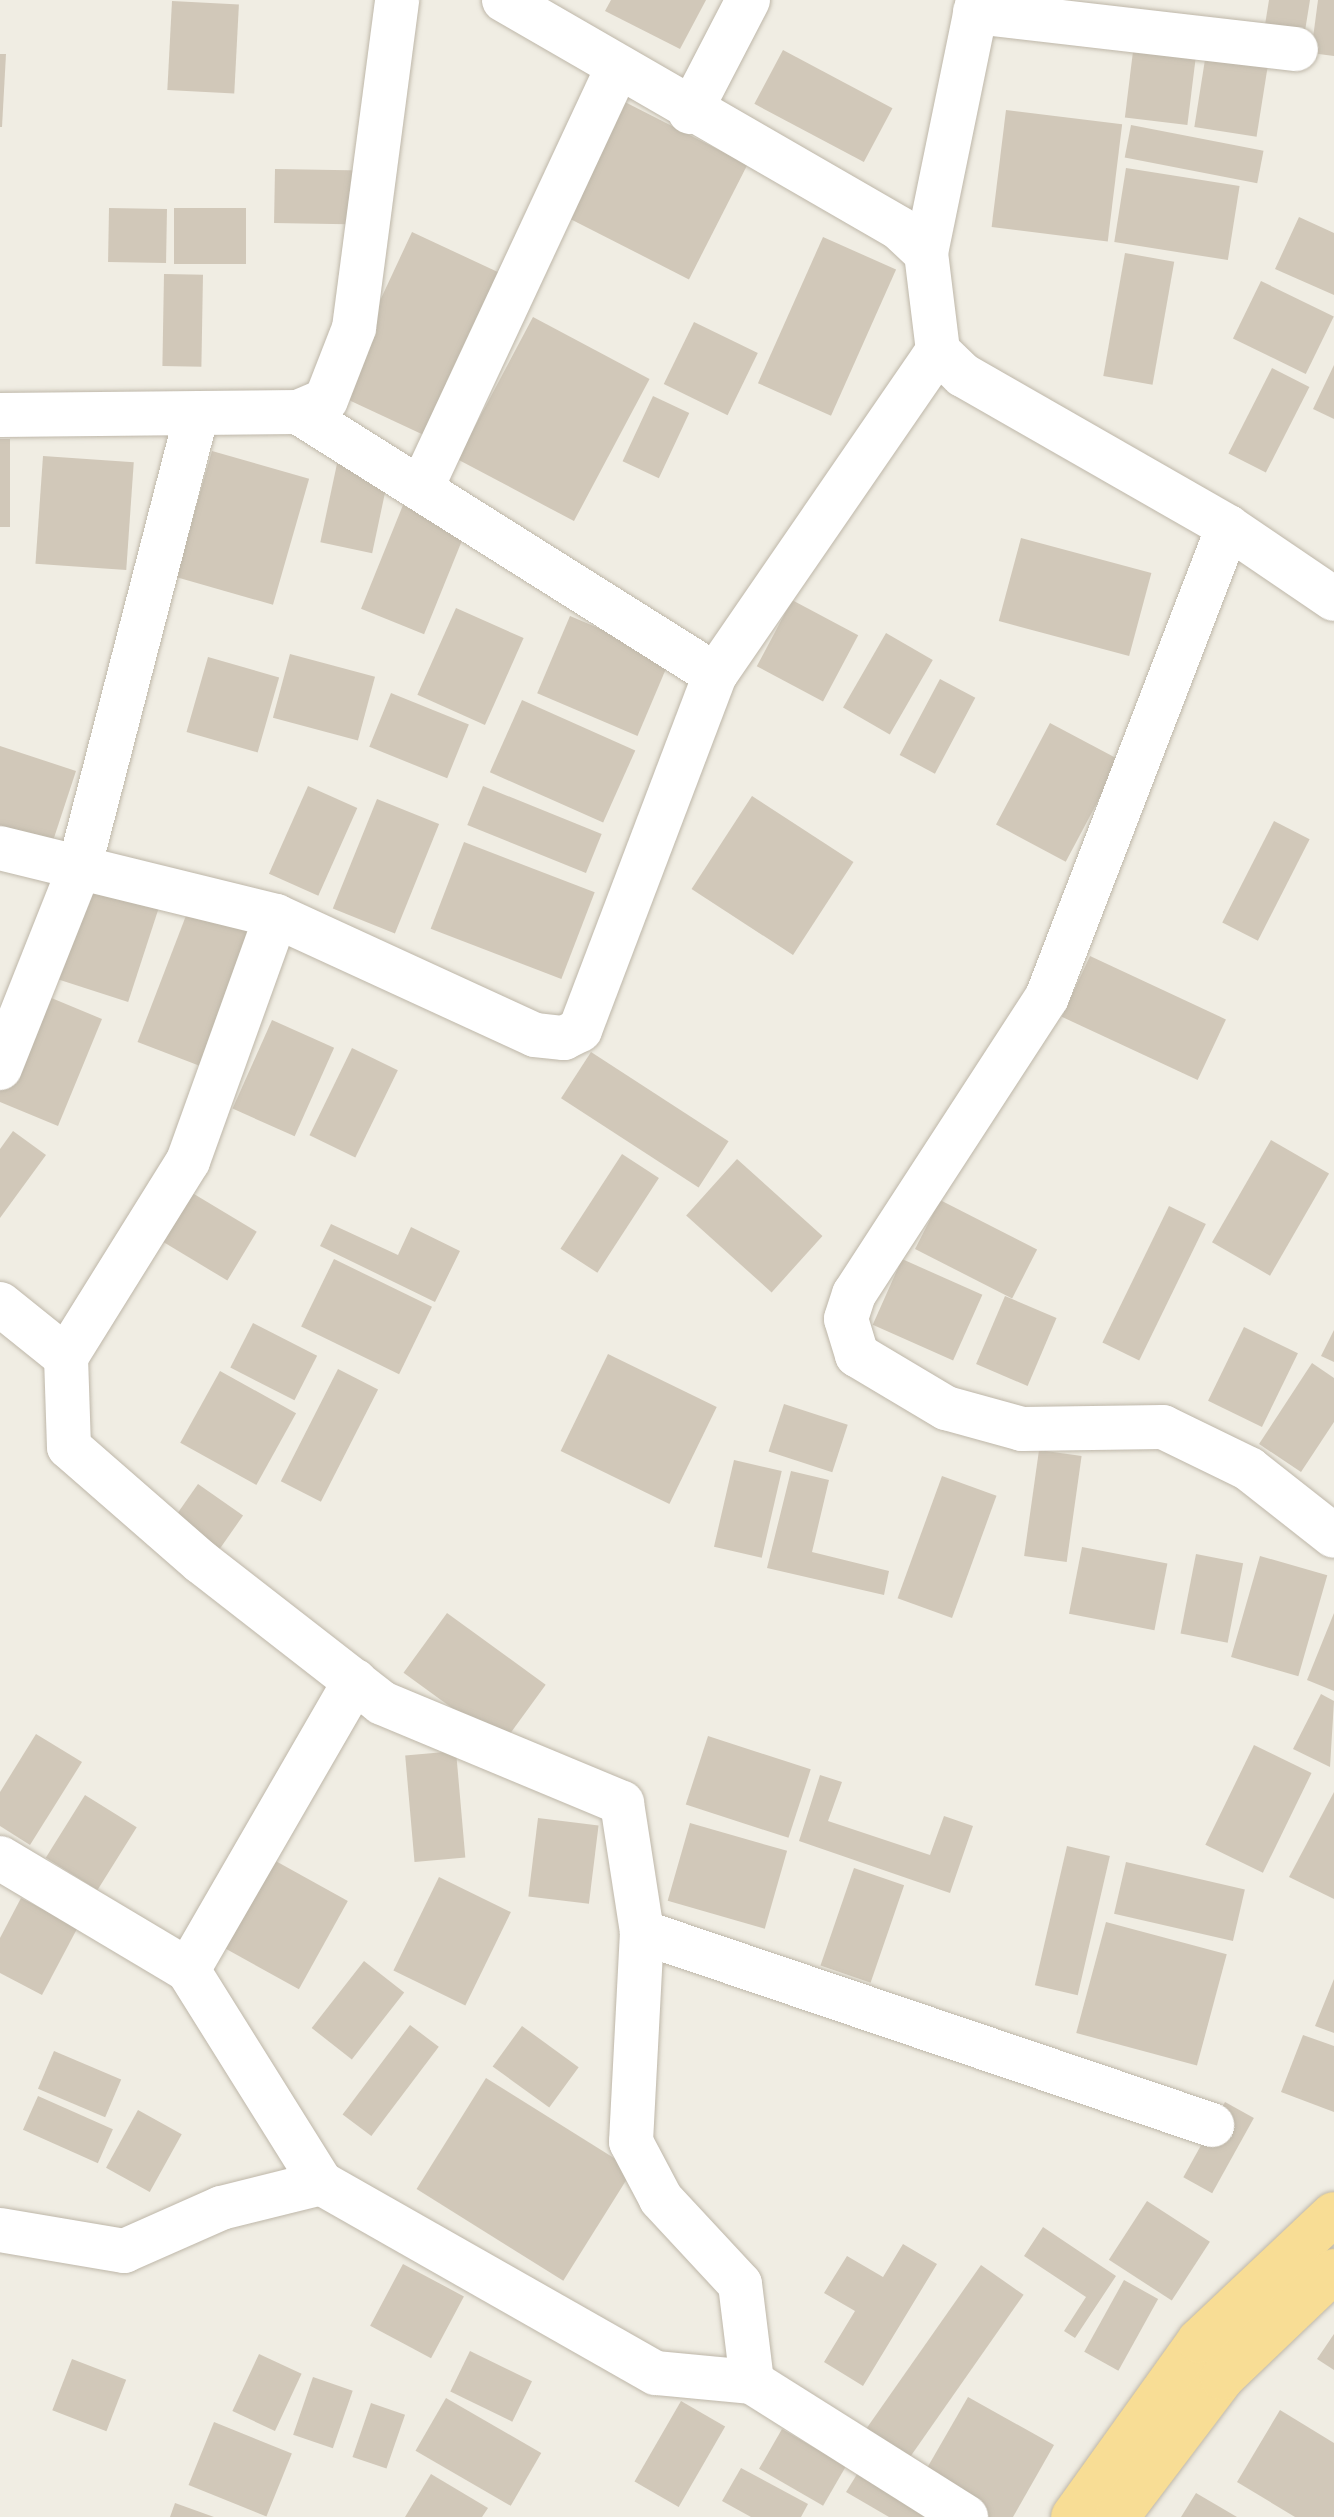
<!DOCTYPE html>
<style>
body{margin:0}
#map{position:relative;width:1334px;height:2517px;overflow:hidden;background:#f0ede3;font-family:Poppins,sans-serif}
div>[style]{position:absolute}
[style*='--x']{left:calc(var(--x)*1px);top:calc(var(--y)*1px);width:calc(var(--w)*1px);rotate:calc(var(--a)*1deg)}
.building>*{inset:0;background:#d1c8b9;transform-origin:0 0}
.roads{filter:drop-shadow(0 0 2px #beb7a9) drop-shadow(0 0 2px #beb7a9)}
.minor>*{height:44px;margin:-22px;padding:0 22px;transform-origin:22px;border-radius:22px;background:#fff}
.primary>*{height:44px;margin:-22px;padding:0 22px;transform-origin:22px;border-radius:22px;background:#f8dd95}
span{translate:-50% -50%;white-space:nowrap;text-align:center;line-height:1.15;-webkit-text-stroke:8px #fff;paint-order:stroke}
</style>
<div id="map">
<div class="building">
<i style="clip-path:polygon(611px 0,706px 0,680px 49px,605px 11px)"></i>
<i style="clip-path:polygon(1269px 0,1310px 0,1304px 37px,1264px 31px)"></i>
<i style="clip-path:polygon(1318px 0,1334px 0,1334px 56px,1311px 53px)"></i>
<i style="left:172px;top:1px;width:67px;height:89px;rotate:3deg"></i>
<i style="left:1135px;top:35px;width:63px;height:83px;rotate:7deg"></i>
<i style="left:1207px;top:47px;width:63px;height:81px;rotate:9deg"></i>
<i style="left:783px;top:50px;width:124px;height:61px;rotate:28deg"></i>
<i style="clip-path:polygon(0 54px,6px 54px,2px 127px,0 127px)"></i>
<i style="left:621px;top:100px;width:142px;height:129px;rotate:27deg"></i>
<i style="left:1006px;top:110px;width:117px;height:118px;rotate:7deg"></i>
<i style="left:1131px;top:125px;width:135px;height:33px;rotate:11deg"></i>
<i style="left:1126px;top:168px;width:115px;height:75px;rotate:9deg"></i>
<i style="left:275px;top:169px;width:88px;height:54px;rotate:1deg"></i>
<i style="left:109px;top:208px;width:58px;height:54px;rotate:1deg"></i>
<i style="left:174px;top:208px;width:72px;height:56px"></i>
<i style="clip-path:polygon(1299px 217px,1334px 233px,1334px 295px,1275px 269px)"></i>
<i style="left:412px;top:232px;width:100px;height:179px;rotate:25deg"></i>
<i style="left:823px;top:237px;width:80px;height:160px;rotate:24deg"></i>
<i style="left:1125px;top:253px;width:50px;height:125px;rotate:10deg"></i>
<i style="left:164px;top:274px;width:39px;height:92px;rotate:1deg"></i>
<i style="left:1261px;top:281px;width:81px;height:64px;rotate:26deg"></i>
<i style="left:533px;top:317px;width:132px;height:161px;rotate:28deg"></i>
<i style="left:694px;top:322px;width:71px;height:69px;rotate:26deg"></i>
<i style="clip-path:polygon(1334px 365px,1334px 419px,1313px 409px)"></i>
<i style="left:1272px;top:368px;width:42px;height:96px;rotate:27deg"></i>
<i style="left:653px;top:396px;width:40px;height:72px;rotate:25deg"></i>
<i style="left:0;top:439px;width:10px;height:88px"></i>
<i style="left:212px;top:451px;width:101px;height:131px;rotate:16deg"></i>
<i style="left:43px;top:456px;width:91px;height:108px;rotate:4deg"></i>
<i style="left:338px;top:459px;width:53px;height:85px;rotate:12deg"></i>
<i style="left:403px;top:505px;width:68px;height:112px;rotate:22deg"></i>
<i style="left:1021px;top:538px;width:135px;height:86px;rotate:15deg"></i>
<i style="left:792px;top:600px;width:75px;height:75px;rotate:28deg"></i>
<i style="left:456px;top:608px;width:74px;height:95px;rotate:24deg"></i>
<i style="left:570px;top:616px;width:109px;height:84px;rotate:23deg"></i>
<i style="left:886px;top:633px;width:54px;height:86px;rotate:30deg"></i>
<i style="left:290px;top:654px;width:88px;height:66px;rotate:15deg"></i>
<i style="left:208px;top:657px;width:74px;height:78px;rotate:16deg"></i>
<i style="left:940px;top:679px;width:40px;height:86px;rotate:28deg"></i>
<i style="left:391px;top:693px;width:84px;height:58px;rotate:22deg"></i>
<i style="left:522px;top:700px;width:124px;height:79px;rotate:24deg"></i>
<i style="left:1050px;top:723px;width:79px;height:115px;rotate:28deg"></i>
<i style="clip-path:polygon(0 746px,76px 771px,49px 853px,0 837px)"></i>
<i style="left:308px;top:786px;width:54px;height:96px;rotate:24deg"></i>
<i style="left:483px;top:786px;width:128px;height:42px;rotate:22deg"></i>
<i style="left:752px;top:796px;width:121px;height:111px;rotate:33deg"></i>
<i style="left:377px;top:799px;width:67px;height:118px;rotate:22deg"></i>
<i style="left:1274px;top:821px;width:40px;height:114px;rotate:27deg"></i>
<i style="left:464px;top:842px;width:140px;height:93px;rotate:21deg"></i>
<i style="left:76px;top:881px;width:87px;height:99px;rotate:18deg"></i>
<i style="left:192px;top:900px;width:74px;height:152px;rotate:21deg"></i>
<i style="left:1090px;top:956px;width:150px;height:67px;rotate:25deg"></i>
<i style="clip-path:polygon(37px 992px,102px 1019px,58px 1126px,0 1102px,0 1080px)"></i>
<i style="left:272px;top:1020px;width:68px;height:97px;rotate:24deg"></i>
<i style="left:352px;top:1048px;width:51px;height:97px;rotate:26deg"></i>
<i style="left:591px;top:1052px;width:164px;height:55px;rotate:33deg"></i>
<i style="clip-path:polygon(13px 1131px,46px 1155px,0 1218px,0 1149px)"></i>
<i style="left:1271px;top:1140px;width:67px;height:118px;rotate:30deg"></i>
<i style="left:622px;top:1154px;width:44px;height:113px;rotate:33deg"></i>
<i style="left:737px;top:1159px;width:115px;height:76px;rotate:42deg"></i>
<i style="left:189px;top:1191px;width:79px;height:57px;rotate:31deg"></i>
<i style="left:940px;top:1200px;width:109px;height:55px;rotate:27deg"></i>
<i style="left:1169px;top:1206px;width:41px;height:152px;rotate:26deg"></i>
<i style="clip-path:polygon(331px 1224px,398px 1255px,411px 1227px,460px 1251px,435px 1302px,320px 1246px)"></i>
<i style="left:334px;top:1259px;width:109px;height:75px;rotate:26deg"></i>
<i style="left:902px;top:1259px;width:88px;height:72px;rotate:24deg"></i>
<i style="left:1005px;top:1296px;width:56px;height:74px;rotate:23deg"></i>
<i style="left:253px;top:1323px;width:72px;height:50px;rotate:27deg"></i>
<i style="left:1244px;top:1327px;width:60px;height:82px;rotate:26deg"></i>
<i style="clip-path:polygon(1334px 1330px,1334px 1362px,1321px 1356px)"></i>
<i style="left:608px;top:1354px;width:121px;height:108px;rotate:26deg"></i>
<i style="clip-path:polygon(1312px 1363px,1334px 1378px,1334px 1422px,1301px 1472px,1259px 1444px)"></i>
<i style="left:338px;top:1369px;width:45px;height:126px;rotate:27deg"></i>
<i style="left:220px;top:1371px;width:87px;height:82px;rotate:29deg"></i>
<i style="left:784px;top:1404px;width:67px;height:50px;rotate:18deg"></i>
<i style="left:1039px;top:1450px;width:43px;height:107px;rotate:8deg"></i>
<i style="left:734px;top:1460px;width:49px;height:89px;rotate:13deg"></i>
<i style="clip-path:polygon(791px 1471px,829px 1480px,812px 1552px,889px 1571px,884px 1595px,767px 1568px)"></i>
<i style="left:942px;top:1476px;width:58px;height:130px;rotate:20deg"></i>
<i style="left:198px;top:1484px;width:55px;height:50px;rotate:35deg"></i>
<i style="left:1082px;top:1547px;width:87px;height:68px;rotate:11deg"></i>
<i style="left:1196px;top:1554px;width:48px;height:81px;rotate:11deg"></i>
<i style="left:1260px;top:1556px;width:70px;height:105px;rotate:16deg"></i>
<i style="left:447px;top:1613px;width:122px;height:74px;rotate:36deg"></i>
<i style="clip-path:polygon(1334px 1613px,1334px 1691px,1307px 1680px)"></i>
<i style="clip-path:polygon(1321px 1694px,1334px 1701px,1330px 1767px,1293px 1749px)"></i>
<i style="clip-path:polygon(36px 1734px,82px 1762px,30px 1845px,0 1826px,0 1792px)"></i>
<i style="left:708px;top:1736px;width:108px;height:72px;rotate:18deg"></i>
<i style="left:1254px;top:1745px;width:64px;height:111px;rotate:26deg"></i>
<i style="left:456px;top:1751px;width:107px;height:51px;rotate:85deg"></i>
<i style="clip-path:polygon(820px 1775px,842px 1782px,828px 1821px,930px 1855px,944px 1816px,973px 1826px,950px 1893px,799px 1841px)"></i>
<i style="clip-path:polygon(1334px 1792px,1334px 1899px,1289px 1877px)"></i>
<i style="left:85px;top:1795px;width:61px;height:74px;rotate:32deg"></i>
<i style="left:538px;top:1818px;width:61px;height:79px;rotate:7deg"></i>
<i style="left:690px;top:1823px;width:101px;height:81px;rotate:16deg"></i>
<i style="left:1067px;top:1846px;width:44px;height:143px;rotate:13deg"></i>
<i style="left:263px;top:1854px;width:97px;height:101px;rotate:29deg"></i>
<i style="left:1126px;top:1862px;width:122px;height:53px;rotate:13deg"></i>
<i style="left:854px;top:1868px;width:53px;height:103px;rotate:19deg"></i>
<i style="left:439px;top:1877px;width:80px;height:104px;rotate:26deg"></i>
<i style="clip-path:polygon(21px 1898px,78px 1927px,42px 1995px,0 1973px,0 1938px)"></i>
<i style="left:1106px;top:1922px;width:125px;height:115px;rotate:15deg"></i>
<i style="left:364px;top:1961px;width:51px;height:85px;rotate:38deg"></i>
<i style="clip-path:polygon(1334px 1979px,1334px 2033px,1315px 2026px)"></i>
<i style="left:410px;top:2025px;width:36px;height:112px;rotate:37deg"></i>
<i style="left:522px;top:2026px;width:70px;height:50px;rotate:36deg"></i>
<i style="clip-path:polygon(1303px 2035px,1334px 2046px,1334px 2112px,1281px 2092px)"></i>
<i style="left:54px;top:2051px;width:73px;height:41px;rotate:23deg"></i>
<i style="left:486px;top:2078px;width:173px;height:131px;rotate:32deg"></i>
<i style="left:38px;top:2096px;width:82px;height:37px;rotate:24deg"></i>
<i style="left:1225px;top:2102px;width:33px;height:86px;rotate:29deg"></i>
<i style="left:138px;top:2110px;width:50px;height:66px;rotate:29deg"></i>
<i style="left:1147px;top:2201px;width:75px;height:70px;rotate:33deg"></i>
<i style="clip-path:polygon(1043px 2227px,1116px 2276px,1075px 2338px,1064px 2331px,1086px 2297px,1024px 2256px)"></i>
<i style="clip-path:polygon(903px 2244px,937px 2264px,863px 2386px,824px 2362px,855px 2311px,824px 2293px,847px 2256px,883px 2277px)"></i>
<i style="left:403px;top:2264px;width:69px;height:70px;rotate:28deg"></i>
<i style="left:981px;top:2265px;width:52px;height:204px;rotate:35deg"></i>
<i style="left:1124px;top:2280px;width:39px;height:82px;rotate:29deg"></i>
<i style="clip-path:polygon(1334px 2334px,1334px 2370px,1317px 2359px)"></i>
<i style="left:470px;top:2351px;width:69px;height:45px;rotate:26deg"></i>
<i style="left:259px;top:2354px;width:47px;height:63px;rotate:25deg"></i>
<i style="left:72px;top:2359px;width:58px;height:55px;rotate:21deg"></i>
<i style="left:313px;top:2377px;width:42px;height:61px;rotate:19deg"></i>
<i style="clip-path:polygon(968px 2397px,1054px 2445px,1013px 2517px,981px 2517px,919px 2482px)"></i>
<i style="left:446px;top:2398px;width:110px;height:61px;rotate:30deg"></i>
<i style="left:681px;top:2401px;width:51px;height:93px;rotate:30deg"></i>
<i style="left:371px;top:2403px;width:36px;height:57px;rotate:19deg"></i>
<i style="clip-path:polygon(1280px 2410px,1334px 2443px,1334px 2517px,1295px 2517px,1237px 2482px)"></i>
<i style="left:214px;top:2422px;width:84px;height:68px;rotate:22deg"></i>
<i style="left:782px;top:2429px;width:74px;height:46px;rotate:30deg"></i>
<i style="clip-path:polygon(741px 2468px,808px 2504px,801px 2517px,751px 2517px,722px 2501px)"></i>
<i style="clip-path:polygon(859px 2471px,934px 2517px,889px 2517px,846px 2492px)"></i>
<i style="clip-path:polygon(431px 2474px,488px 2508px,482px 2517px,405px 2517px)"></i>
<i style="clip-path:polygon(1196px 2493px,1237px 2517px,1181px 2517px)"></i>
<i style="clip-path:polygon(175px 2503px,214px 2517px,170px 2517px)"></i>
</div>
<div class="roads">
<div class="minor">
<i style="--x:504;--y:0;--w:457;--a:30"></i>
<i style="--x:900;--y:229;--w:35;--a:43"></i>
<i style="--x:926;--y:253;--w:99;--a:83"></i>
<i style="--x:938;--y:351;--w:35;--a:44"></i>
<i style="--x:963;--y:375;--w:305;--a:29.8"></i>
<i style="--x:1228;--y:527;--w:128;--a:34.2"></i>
<i style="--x:975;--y:12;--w:323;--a:6.6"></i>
<i style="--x:690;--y:112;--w:126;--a:-62.6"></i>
<i style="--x:926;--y:253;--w:258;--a:-78.4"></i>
<i style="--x:298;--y:412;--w:493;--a:32.2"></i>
<i style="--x:0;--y:415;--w:298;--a:-0.6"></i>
<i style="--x:298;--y:412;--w:30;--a:-23"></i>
<i style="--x:326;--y:400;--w:77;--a:-68.7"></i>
<i style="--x:354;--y:328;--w:331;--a:-82.5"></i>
<i style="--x:421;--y:489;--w:464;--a:-65"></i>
<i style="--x:1228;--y:527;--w:504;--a:111.06"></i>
<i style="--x:1047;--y:997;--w:354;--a:123"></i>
<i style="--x:854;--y:1294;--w:26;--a:108"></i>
<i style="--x:846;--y:1319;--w:38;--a:73"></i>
<i style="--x:857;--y:1355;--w:104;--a:30.8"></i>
<i style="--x:946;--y:1408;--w:79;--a:15.4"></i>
<i style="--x:1022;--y:1429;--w:141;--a:-0.8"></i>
<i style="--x:1163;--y:1427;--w:96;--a:26"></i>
<i style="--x:1249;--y:1469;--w:108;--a:38.2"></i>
<i style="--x:0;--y:848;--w:284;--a:13.8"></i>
<i style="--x:276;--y:916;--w:285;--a:24.7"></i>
<i style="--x:535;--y:1035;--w:29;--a:6"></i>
<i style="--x:564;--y:1038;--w:18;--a:-27"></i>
<i style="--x:580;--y:1030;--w:380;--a:-69.2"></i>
<i style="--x:715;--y:675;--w:393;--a:-55.5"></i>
<i style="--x:0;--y:1068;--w:214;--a:-68.3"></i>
<i style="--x:79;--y:869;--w:469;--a:-75.5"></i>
<i style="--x:0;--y:1304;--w:85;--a:38.8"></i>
<i style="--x:66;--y:1357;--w:90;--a:88.1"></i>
<i style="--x:69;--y:1447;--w:175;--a:41.1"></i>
<i style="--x:201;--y:1562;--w:229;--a:37.9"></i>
<i style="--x:382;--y:1703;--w:260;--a:22.6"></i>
<i style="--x:622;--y:1803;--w:131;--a:81.2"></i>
<i style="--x:642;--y:1932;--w:602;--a:18.71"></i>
<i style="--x:66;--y:1357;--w:231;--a:-58.1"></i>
<i style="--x:188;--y:1161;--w:260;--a:-70.2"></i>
<i style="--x:0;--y:1858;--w:219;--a:30.8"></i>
<i style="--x:188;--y:1970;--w:251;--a:58"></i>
<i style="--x:321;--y:2183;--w:385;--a:29.6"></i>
<i style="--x:656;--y:2373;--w:96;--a:5.4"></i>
<i style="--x:752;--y:2382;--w:253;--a:32.2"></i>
<i style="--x:642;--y:1932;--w:210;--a:93"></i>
<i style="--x:631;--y:2142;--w:64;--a:62.2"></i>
<i style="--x:661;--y:2199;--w:116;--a:47.1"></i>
<i style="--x:740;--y:2284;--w:99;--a:83"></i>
<i style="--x:188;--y:1970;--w:334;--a:-60"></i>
<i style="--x:0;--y:2230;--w:126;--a:9.6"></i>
<i style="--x:124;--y:2251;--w:106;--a:-23.9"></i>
<i style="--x:221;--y:2208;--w:103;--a:-14"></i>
</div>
<div class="primary">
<i style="--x:1073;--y:2517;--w:216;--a:-54.4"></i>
<i style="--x:1199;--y:2341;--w:185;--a:-43.3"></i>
<i style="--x:1117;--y:2517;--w:174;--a:-52.9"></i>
<i style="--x:1222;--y:2378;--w:155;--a:-43.7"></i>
</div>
</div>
</div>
